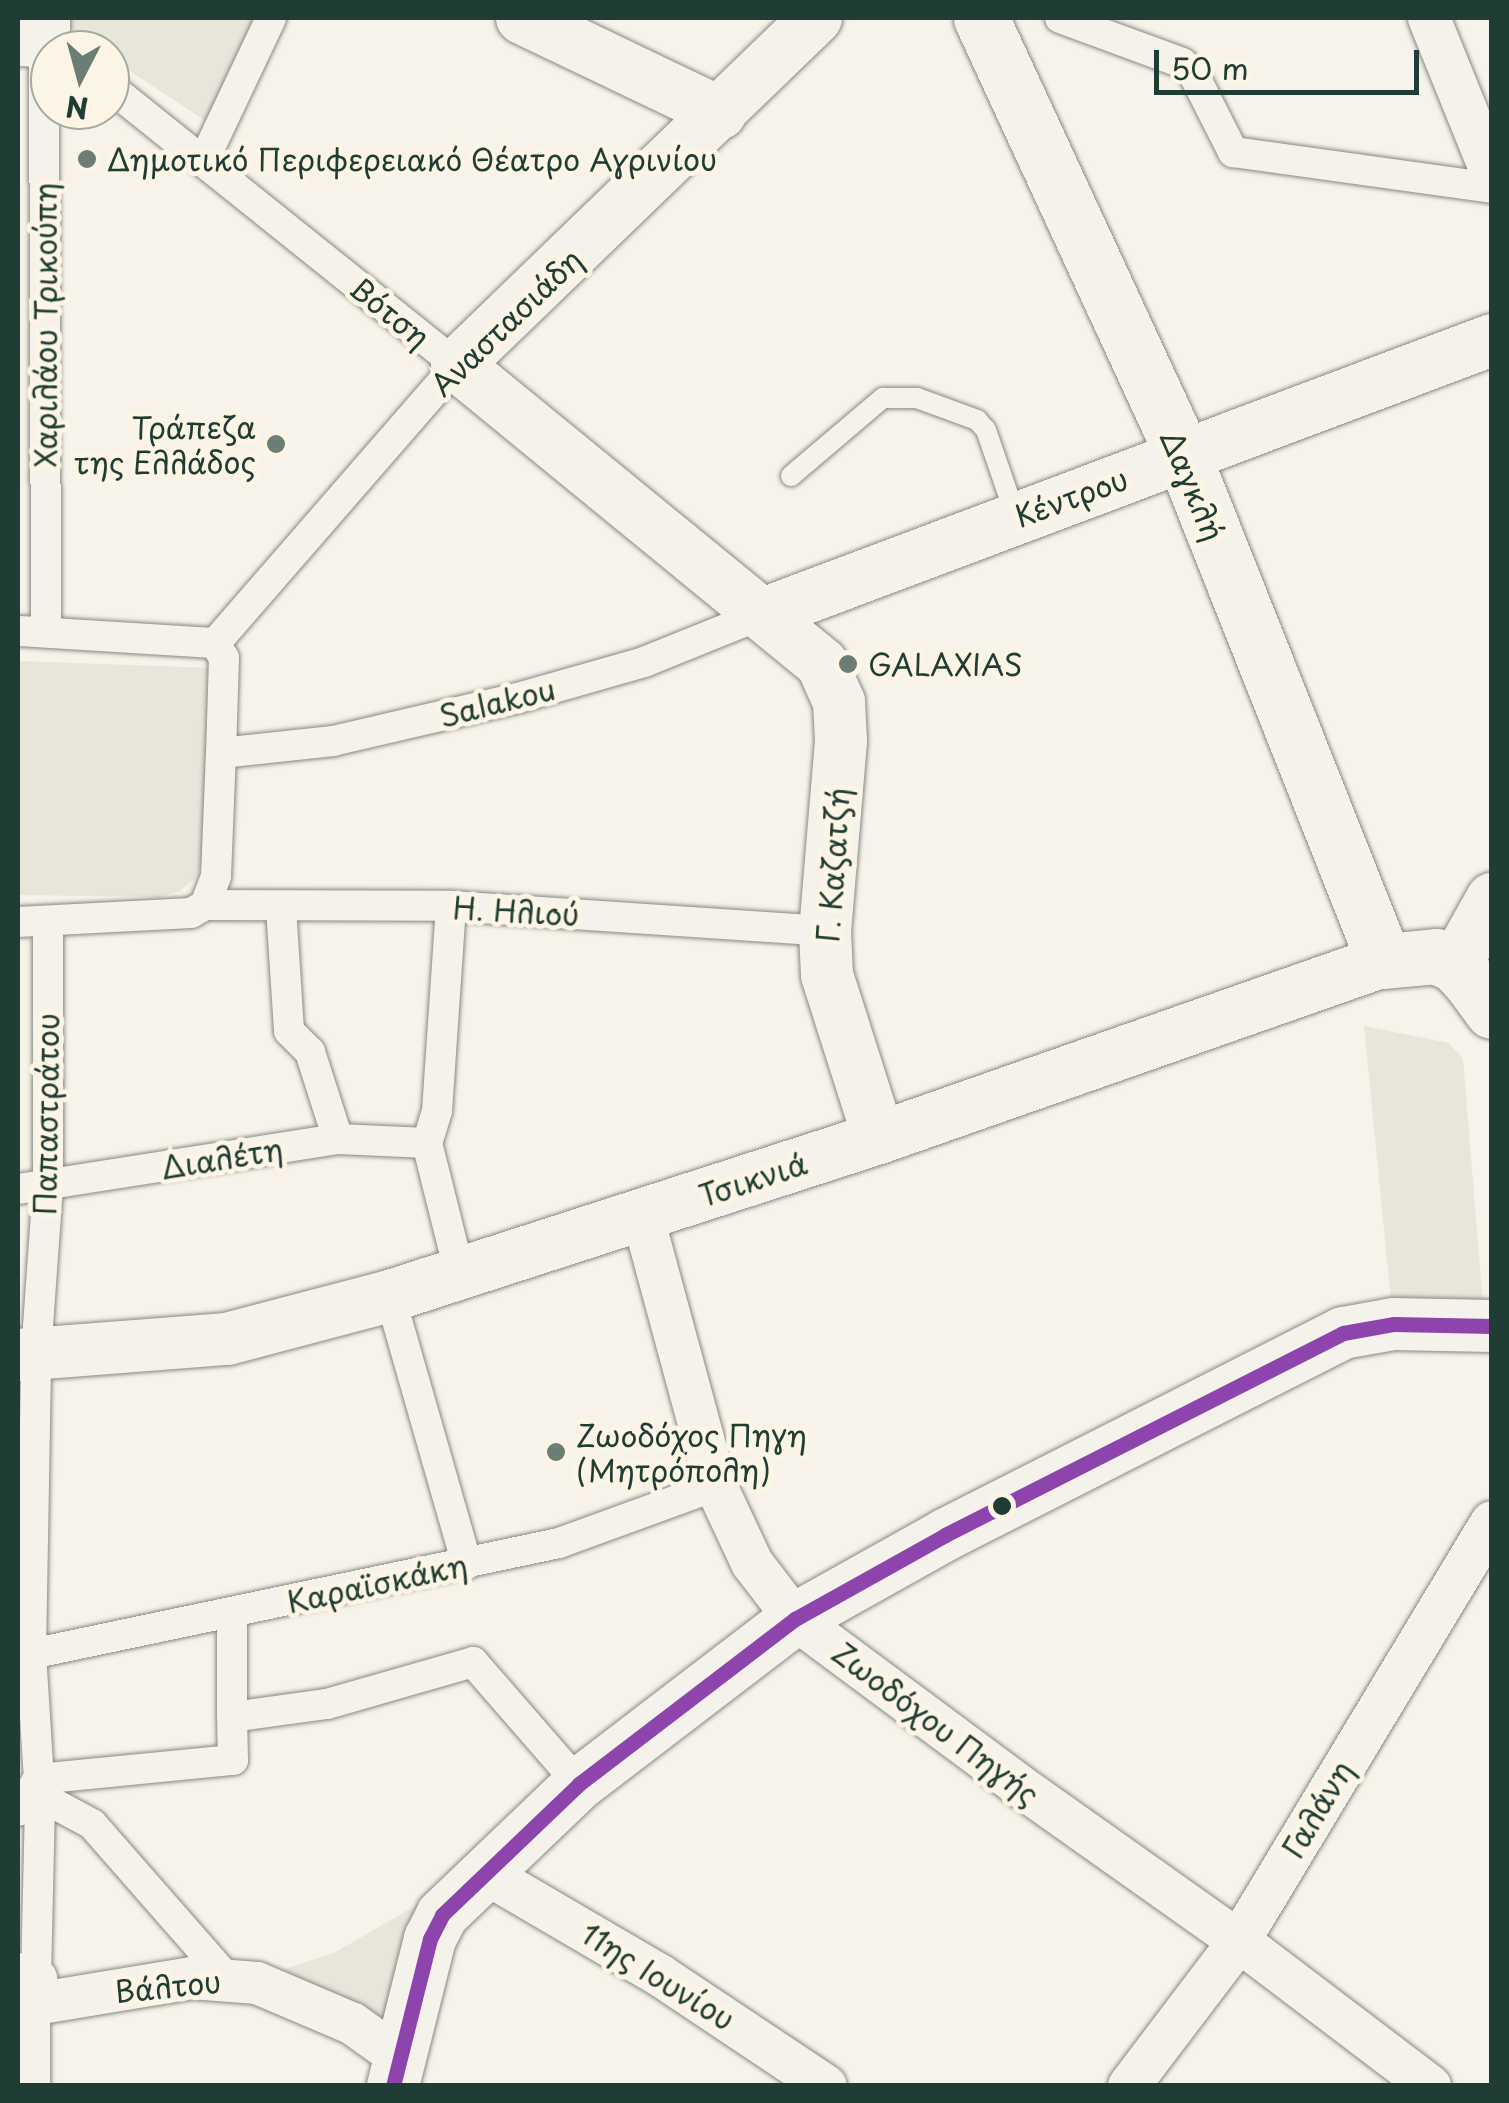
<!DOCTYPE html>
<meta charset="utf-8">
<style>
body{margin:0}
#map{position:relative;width:1509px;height:2103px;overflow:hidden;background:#f7f3ea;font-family:"Playpen Sans",sans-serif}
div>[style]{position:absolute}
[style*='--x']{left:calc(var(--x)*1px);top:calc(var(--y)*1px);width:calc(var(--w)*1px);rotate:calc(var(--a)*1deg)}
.green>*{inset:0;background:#e8e5da}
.roads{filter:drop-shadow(0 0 2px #868984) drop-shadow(0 0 2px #868984)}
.service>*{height:20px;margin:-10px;padding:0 10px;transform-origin:10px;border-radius:10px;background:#f5f2ec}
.pedestrian>*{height:30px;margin:-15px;padding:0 15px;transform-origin:15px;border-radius:15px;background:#f5f2ec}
.minor>*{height:42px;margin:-21px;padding:0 21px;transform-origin:21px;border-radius:21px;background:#f5f2ec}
.tertiary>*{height:52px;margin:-26px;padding:0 26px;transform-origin:26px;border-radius:26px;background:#f5f2ec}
.secondary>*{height:55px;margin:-27.5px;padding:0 27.5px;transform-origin:27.5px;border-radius:27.5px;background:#f5f2ec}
.bus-1>*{height:15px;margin:-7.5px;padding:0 7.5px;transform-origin:7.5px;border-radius:7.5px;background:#8e44ad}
.dots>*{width:28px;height:28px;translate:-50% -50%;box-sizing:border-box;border:5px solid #fcf5e5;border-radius:50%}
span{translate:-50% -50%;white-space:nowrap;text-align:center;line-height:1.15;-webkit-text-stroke:10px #fcf5e5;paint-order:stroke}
.poi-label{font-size:30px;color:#1f3d34}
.left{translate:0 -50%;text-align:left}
.right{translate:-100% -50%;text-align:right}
.street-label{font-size:30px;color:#1f3d34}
.frame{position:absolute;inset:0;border:20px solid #1f3d34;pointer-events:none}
.north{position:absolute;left:30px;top:30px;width:100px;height:100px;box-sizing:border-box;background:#fcf5e5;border:2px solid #a4ab9e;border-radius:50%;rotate:186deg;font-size:28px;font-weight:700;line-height:40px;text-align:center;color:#1f3d34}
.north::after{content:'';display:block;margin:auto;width:35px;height:45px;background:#6b7d74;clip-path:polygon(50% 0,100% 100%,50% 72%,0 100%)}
.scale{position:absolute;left:1154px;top:50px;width:265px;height:45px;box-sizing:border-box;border:5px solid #1f3d34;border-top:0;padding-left:12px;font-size:30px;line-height:35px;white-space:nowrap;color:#1f3d34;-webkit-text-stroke:8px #fcf5e5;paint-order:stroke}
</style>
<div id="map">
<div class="green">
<i style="clip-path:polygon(66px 18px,267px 18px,216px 128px,110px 58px,110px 50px,99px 50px,74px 34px)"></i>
<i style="clip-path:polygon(18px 661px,214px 668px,204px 855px,197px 876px,180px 891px,160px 897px,18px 895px)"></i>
<i style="clip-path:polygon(1364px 1026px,1449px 1043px,1463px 1059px,1483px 1303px,1392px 1311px)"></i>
<i style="clip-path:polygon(420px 1903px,387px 2020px,278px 1971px,334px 1953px)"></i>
</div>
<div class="roads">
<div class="service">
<i style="--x:791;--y:476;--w:121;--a:-40.3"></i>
<i style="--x:883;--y:398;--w:34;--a:0"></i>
<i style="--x:917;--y:398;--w:64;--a:20.1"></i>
<i style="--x:977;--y:420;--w:13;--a:48"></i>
<i style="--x:986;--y:430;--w:92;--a:71"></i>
</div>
<div class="pedestrian">
<i style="--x:1060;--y:18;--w:130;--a:20.2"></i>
<i style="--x:1182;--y:63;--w:15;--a:42"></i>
<i style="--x:1193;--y:73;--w:89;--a:63.1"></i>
<i style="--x:1233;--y:152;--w:261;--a:7.9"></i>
<i style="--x:110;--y:87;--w:445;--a:38.7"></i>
<i style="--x:457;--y:365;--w:369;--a:131"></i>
<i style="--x:203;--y:162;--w:159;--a:-64.7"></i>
<i style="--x:18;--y:631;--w:197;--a:3.5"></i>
<i style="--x:46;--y:632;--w:591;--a:-90.19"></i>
<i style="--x:44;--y:41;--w:17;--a:25"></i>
<i style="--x:221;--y:753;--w:113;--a:-6.1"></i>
<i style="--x:333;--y:741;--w:190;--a:-13.1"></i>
<i style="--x:518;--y:698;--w:131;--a:-15.9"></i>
<i style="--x:644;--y:662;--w:128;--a:-22"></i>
<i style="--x:205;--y:905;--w:246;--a:0.2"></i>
<i style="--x:451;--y:906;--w:375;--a:3.8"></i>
<i style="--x:451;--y:906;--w:205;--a:93.9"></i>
<i style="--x:437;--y:1111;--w:34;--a:107"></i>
<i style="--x:427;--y:1143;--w:131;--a:75.9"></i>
<i style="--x:281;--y:907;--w:124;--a:86.3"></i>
<i style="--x:289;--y:1031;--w:30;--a:45"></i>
<i style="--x:310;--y:1052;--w:91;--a:72.2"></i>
<i style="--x:18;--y:922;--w:173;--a:-3"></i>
<i style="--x:191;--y:913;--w:16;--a:-30"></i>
<i style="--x:205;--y:905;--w:31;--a:-69"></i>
<i style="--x:216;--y:876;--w:123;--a:-87.7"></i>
<i style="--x:221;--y:753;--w:95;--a:-88.2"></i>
<i style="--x:224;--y:658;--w:17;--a:-121"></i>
<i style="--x:18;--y:1189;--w:324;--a:-8.9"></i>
<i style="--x:338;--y:1139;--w:89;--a:2.6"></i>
<i style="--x:390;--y:1296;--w:279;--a:74"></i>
<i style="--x:232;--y:1612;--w:105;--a:90"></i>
<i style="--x:31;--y:1654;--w:540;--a:-11.87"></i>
<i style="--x:559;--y:1543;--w:167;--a:-20"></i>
<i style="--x:40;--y:1796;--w:59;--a:28.3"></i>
<i style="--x:92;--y:1824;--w:205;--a:48.8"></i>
<i style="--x:18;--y:1811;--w:38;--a:-58"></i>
<i style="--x:38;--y:1779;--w:196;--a:-5.6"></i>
<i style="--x:233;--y:1760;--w:43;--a:-91.3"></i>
<i style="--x:232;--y:1717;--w:96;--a:-7.8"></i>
<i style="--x:327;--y:1704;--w:152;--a:-16"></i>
<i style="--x:473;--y:1662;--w:162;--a:49"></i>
<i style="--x:36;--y:1979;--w:183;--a:-88.7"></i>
<i style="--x:40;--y:1796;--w:142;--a:-93.6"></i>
<i style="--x:31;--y:1654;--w:300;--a:-89"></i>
<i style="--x:36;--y:1354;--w:167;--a:-85.9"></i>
<i style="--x:48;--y:1187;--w:265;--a:-90"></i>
<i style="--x:35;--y:2086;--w:82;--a:-90"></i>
</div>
<div class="minor">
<i style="--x:1429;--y:18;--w:168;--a:68"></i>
<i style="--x:642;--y:1214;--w:282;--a:74.8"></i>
<i style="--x:716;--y:1486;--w:85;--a:64.9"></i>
<i style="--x:752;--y:1563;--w:71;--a:52.5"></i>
<i style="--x:795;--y:1619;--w:277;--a:36.6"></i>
<i style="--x:1017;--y:1784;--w:272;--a:35.3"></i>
<i style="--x:1239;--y:1941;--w:240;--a:37.2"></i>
<i style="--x:485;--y:1873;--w:204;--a:30.3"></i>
<i style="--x:661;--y:1976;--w:198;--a:33.7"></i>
<i style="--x:18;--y:1974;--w:19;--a:16"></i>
<i style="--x:36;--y:1979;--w:25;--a:92"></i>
<i style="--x:35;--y:2004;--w:159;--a:-9.4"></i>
<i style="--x:192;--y:1978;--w:65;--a:4.4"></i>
<i style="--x:257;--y:1983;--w:104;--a:23.1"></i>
<i style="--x:353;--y:2024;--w:60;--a:35.5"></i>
<i style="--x:1129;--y:2086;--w:182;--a:-52.8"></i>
<i style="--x:1239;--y:1941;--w:489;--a:-58.9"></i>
</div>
<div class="tertiary">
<i style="--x:522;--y:18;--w:220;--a:25.6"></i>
<i style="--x:816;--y:18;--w:499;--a:136"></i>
<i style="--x:457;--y:365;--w:472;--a:39.3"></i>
<i style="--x:822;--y:664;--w:42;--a:65.9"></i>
<i style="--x:839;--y:702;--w:39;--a:87"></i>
<i style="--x:841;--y:741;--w:191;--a:94.8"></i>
<i style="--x:825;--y:931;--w:44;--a:87.4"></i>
<i style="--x:827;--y:975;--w:171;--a:72.3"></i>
<i style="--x:18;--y:40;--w:26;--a:2"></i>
<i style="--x:44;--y:41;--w:23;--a:-90"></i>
<i style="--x:763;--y:614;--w:779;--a:-20.6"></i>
<i style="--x:1455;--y:965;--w:76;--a:-60.7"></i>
<i style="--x:18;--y:1355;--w:210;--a:-4.4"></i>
<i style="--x:227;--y:1339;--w:169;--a:-14.8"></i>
<i style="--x:390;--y:1296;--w:514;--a:-17.91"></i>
<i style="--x:879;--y:1138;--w:535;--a:-19.32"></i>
<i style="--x:393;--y:2086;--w:152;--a:-75.9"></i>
<i style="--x:430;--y:1939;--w:27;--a:-63"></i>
<i style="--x:442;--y:1915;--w:190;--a:-43.7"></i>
<i style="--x:579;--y:1784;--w:272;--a:-37.4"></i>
<i style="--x:795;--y:1619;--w:172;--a:-29.2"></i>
<i style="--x:945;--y:1535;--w:446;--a:-26.9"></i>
<i style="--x:1343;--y:1333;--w:52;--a:-10"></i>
<i style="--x:1394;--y:1324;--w:98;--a:1.2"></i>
</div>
<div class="secondary">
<i style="--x:981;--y:18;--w:481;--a:65.2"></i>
<i style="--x:1183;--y:455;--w:544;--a:68.34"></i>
<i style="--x:1384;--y:961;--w:52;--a:-5.5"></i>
<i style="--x:1436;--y:956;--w:21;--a:25"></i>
<i style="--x:1455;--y:965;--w:22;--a:47"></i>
<i style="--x:1470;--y:981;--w:37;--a:54"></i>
</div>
</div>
<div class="bus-1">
<i style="--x:393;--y:2086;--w:152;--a:-75.9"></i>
<i style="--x:430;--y:1939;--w:27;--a:-63"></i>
<i style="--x:442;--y:1915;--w:190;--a:-43.7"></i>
<i style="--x:579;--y:1784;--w:272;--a:-37.4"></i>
<i style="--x:795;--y:1619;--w:172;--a:-29.2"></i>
<i style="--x:945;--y:1535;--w:446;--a:-26.9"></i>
<i style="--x:1343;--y:1333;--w:52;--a:-10"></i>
<i style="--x:1394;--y:1324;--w:98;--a:1.2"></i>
</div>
<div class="dots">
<i style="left:87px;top:159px;background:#6b7d74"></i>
<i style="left:276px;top:444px;background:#6b7d74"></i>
<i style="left:848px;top:664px;background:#6b7d74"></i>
<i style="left:556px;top:1452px;background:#6b7d74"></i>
<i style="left:1002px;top:1506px;background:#1f3d34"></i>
</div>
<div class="poi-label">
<span class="left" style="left:107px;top:159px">Δημοτικό Περιφερειακό Θέατρο Αγρινίου</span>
<span class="right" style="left:256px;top:444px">Τράπεζα<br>της Ελλάδος</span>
<span class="left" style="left:868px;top:664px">GALAXIAS</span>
<span class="left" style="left:576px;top:1452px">Ζωοδόχος Πηγη<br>(Μητρόπολη)</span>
</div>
<div class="street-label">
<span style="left:390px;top:312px;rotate:39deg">Βότση</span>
<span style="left:506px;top:322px;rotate:-44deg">Αναστασιάδη</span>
<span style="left:45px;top:325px;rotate:-90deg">Χαριλάου Τρικούπη</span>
<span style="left:1193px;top:485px;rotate:67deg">Δαγκλή</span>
<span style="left:1071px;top:497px;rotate:-20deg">Κέντρου</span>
<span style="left:497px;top:702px;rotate:-14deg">Salakou</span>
<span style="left:833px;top:865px;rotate:-86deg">Γ. Καζατζή</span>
<span style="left:516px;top:911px;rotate:3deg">Η. Ηλιού</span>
<span style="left:46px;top:1114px;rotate:-89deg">Παπαστράτου</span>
<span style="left:222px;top:1158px;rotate:-9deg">Διαλέτη</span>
<span style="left:753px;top:1179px;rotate:-18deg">Τσικνιά</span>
<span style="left:377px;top:1583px;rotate:-12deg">Καραϊσκάκη</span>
<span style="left:936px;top:1723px;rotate:37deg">Ζωοδόχου Πηγής</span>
<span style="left:1317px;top:1809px;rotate:-59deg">Γαλάνη</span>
<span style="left:658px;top:1976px;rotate:32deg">11ης Ιουνίου</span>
<span style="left:168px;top:1986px;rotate:-6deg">Βάλτου</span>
</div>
<div class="frame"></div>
<div class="north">N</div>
<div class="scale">50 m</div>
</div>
